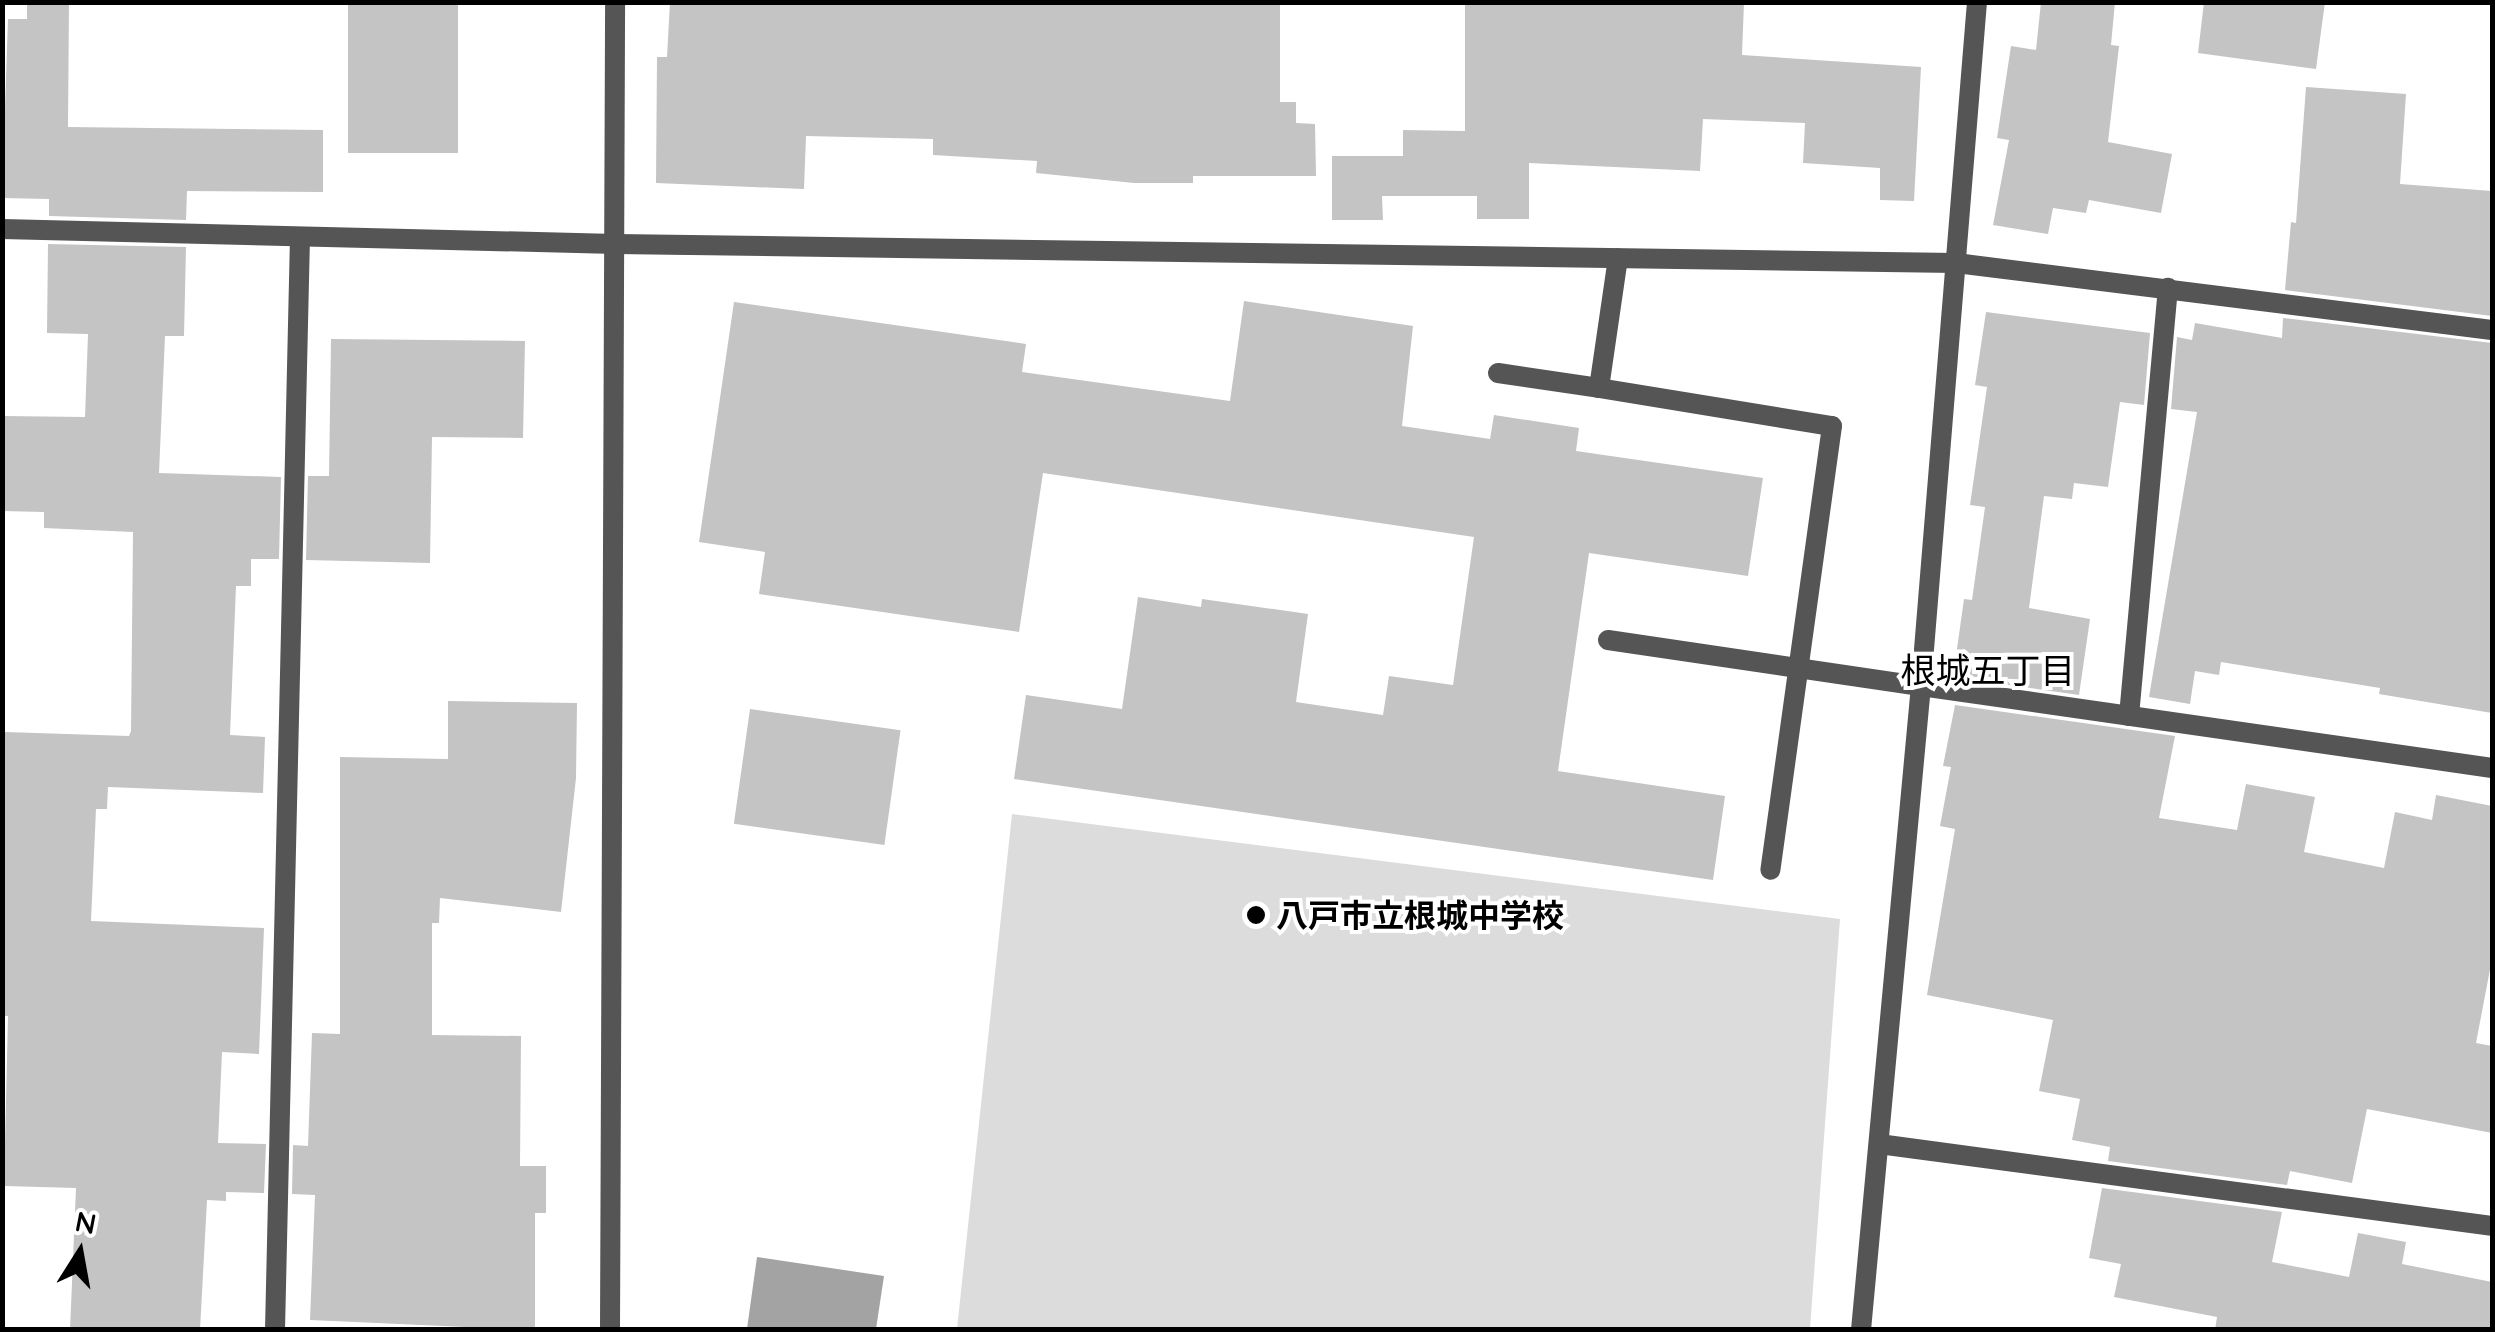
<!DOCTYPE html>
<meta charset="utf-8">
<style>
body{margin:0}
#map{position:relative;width:2495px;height:1332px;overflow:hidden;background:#fff;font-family:Quicksand,"Noto Sans JP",sans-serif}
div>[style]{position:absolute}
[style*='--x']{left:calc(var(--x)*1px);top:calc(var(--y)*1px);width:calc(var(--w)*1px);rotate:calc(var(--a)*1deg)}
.green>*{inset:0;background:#dcdcdc}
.water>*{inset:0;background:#a3a3a3}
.building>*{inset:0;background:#c4c4c4;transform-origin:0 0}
.service>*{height:20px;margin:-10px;padding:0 10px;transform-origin:10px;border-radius:10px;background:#555}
.minor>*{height:20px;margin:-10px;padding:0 10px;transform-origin:10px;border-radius:10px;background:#555}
.dots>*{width:28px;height:28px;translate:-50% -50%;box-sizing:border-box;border:5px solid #fff;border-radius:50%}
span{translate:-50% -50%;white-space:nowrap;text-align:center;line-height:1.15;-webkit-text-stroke:8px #fff;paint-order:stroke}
.poi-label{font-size:32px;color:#000;font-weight:700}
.left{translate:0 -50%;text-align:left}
.neighbourhood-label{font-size:35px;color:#000}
.frame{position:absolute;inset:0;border:5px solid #000;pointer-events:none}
.north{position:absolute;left:30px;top:1202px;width:100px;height:100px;-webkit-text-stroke:8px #fff;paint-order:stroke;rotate:11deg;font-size:28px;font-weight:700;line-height:40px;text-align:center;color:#000}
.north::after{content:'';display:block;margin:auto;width:35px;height:45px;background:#000;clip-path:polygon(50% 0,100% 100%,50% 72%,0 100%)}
</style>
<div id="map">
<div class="green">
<i style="clip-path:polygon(1012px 814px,1840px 919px,1810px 1329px,957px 1329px)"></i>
</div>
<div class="water">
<i style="clip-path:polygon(757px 1257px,884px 1276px,876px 1329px,747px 1329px)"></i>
</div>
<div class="building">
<i style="clip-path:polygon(27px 2px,69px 2px,68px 127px,323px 130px,323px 192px,187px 191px,186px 220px,49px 216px,49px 199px,2px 198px,8px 19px,27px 19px)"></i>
<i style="left:348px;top:2px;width:110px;height:151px"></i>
<i style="clip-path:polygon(670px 2px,1280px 2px,1280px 102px,1296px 102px,1296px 123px,1315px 124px,1316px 176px,1193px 176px,1193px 183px,1134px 183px,1036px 173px,1037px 161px,933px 155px,933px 139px,806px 136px,804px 189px,656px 183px,657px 57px,667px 57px)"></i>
<i style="clip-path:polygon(1465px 2px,1744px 2px,1742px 55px,1921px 67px,1914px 201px,1880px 200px,1880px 168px,1803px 163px,1805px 123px,1703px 119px,1700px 171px,1529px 163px,1529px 219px,1477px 219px,1477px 196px,1382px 196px,1383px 220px,1332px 220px,1332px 156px,1403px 156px,1403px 130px,1465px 131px)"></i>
<i style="clip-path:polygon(2041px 2px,2115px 2px,2111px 45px,2119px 46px,2108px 142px,2172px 154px,2161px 213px,2089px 200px,2086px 213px,2053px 208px,2048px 234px,1993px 225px,2009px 140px,1997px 138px,2011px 46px,2036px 50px)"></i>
<i style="clip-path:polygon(2204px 2px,2325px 2px,2316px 69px,2198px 53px)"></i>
<i style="clip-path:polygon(2306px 87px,2406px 94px,2400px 184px,2492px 191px,2492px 316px,2285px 290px,2291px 222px,2296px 223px)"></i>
<i style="clip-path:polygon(48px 244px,186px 247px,184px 336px,165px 336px,159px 473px,281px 477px,279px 559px,251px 559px,251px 586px,236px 586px,230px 735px,265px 737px,263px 793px,108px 787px,107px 809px,96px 809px,91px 921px,264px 928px,259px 1054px,222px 1052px,218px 1143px,266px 1144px,264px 1193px,226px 1192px,226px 1201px,207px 1200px,200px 1330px,70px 1330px,76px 1188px,4px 1186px,8px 1016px,2px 1016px,5px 732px,129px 736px,131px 731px,133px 532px,44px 528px,44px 512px,2px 511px,2px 416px,85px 417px,88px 334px,47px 333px)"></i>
<i style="clip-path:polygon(1244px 301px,1413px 326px,1402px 426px,1490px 439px,1494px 415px,1579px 428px,1576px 451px,1763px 478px,1748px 576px,1589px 553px,1558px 771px,1725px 796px,1713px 880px,1014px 779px,1026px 695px,1122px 709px,1138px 597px,1201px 607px,1202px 599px,1308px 614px,1296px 702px,1383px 715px,1389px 676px,1453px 685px,1474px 537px,1043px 473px,1019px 632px,759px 594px,765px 552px,699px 542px,734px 302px,1026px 344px,1022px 372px,1230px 401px)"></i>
<i style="clip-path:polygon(1986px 312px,2150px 333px,2144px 405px,2120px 402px,2108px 487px,2074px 483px,2072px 499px,2044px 496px,2029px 608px,2090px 619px,2079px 695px,1960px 678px,1964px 657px,1956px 656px,1964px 599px,1972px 600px,1985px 507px,1970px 505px,1987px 387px,1975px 385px)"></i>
<i style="clip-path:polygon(2283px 318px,2492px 343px,2492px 713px,2379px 694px,2380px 688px,2221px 662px,2219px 675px,2195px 671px,2190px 704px,2149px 697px,2197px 412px,2171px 409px,2177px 337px,2192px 340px,2195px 323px,2282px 338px)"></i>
<i style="clip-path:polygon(331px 339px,525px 341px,523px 438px,432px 437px,430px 563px,306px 560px,308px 476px,329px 476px)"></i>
<i style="clip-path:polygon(448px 701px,577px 703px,576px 778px,561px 912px,440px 898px,439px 923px,432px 923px,432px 1035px,521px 1036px,520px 1166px,546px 1166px,546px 1213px,535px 1213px,535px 1330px,310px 1320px,315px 1195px,292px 1194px,293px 1145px,308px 1146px,312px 1033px,340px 1034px,340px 757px,448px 759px)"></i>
<i style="clip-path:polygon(1955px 705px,2175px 736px,2159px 818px,2237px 830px,2246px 784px,2315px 797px,2304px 852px,2384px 868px,2395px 812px,2432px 820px,2436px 795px,2492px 806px,2492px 959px,2476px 1043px,2492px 1046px,2492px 1133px,2367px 1109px,2352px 1183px,2290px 1171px,2287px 1185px,2108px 1161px,2110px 1147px,2072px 1140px,2080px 1099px,2039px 1091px,2053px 1020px,1927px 995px,1955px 829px,1940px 826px,1951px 767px,1943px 766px)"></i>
<i style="left:750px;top:709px;width:152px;height:116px;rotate:8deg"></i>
<i style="clip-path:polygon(2102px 1188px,2282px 1212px,2272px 1262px,2349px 1277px,2358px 1233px,2406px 1242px,2402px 1264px,2492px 1282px,2492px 1330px,2215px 1330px,2217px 1317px,2114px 1297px,2121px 1264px,2089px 1258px)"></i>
</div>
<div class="service">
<i style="--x:1498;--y:373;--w:102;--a:8.4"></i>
<i style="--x:1599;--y:388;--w:131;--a:-81.7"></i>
<i style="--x:1599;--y:388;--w:236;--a:9.3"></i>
<i style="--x:1832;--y:426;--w:448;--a:97.9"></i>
<i style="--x:1608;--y:640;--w:316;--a:8.4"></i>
</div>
<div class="minor">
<i style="--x:2;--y:229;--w:614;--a:1.4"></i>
<i style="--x:616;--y:244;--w:1340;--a:0.81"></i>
<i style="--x:1956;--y:263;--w:540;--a:7.13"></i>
<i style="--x:1921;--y:686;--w:577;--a:8.17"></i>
<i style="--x:2129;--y:716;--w:430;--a:-84.8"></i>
<i style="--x:1879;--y:1144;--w:618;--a:7.62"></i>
<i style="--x:275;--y:1330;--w:1093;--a:-88.69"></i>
<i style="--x:610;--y:1330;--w:1328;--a:-89.78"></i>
<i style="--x:1861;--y:1330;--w:647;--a:-84.68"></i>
<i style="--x:1921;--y:686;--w:686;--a:-85.32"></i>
</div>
<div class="dots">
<i style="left:1256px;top:915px;background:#000"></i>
</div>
<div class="poi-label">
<span class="left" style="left:1276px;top:915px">八戸市立根城中学校</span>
</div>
<div class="neighbourhood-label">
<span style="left:1988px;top:670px">根城五丁目</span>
</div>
<div class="frame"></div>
<div class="north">N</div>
</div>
